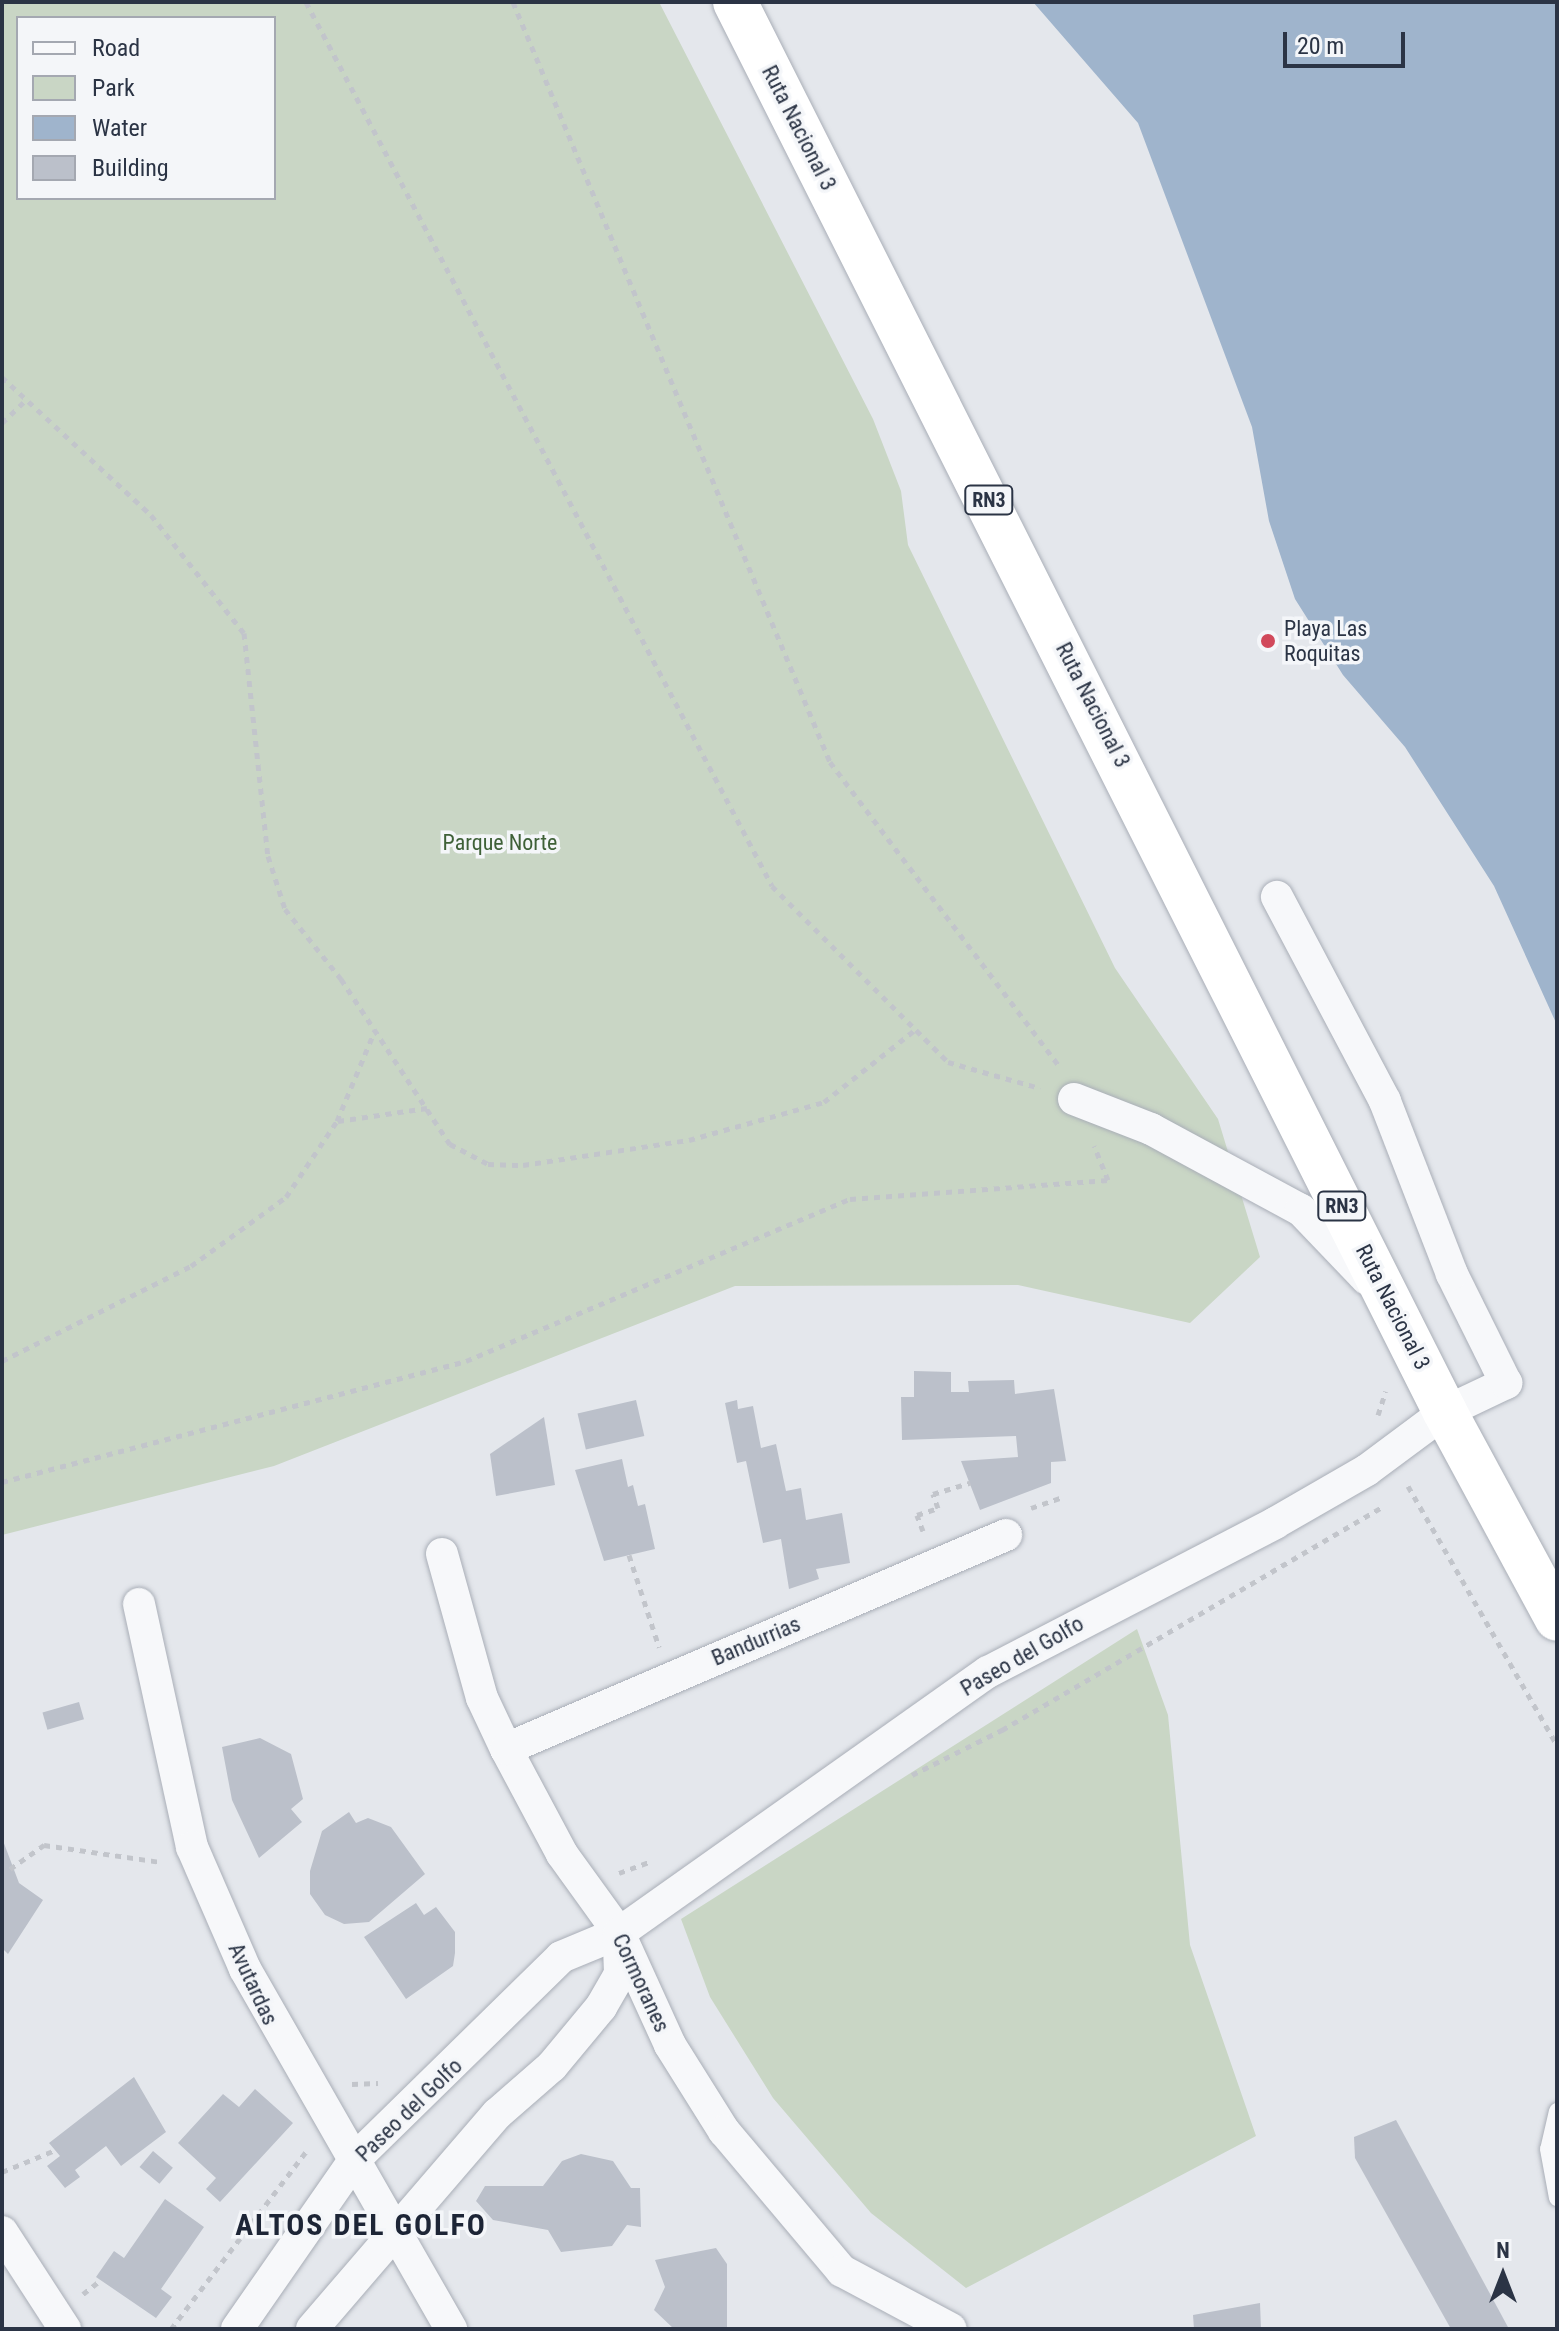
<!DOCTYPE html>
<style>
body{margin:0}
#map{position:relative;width:1559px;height:2331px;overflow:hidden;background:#e4e7ec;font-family:"Roboto Condensed",sans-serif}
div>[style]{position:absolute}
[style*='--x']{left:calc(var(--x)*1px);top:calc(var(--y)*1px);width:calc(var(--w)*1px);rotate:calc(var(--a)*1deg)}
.green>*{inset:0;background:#c9d6c5}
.water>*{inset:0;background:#9fb4cc}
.building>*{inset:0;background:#bbc0ca;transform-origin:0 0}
.path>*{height:5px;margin-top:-2.5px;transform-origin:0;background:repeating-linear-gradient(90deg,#c2c5cb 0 6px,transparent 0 12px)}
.roads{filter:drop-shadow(0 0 2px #a9aeb7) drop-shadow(0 0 2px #a9aeb7)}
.lane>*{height:16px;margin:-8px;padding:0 8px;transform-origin:8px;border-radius:8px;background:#f7f8fa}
.street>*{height:32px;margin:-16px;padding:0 16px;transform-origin:16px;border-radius:16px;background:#f7f8fa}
.highway>*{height:44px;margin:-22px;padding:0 22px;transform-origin:22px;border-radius:22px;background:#fff}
.dots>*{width:22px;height:22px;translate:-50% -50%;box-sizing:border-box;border:4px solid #f4f6f9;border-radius:50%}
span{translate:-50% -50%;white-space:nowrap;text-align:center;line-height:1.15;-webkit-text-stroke:7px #f4f6f9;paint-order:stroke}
.shield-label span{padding:2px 6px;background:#f4f6f9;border:2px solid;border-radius:6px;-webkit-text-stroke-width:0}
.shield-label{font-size:20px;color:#2b3445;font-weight:700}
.street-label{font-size:22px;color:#2b3445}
.poi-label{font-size:22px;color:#2b3445}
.left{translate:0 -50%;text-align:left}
.park-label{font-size:22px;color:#3f6138}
.district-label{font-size:30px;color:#1d2536;font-weight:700;letter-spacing:2px}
.frame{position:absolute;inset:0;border:4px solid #2b3445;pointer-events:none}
.legend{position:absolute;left:16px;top:16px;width:260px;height:184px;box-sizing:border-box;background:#f4f6f9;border:2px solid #a4a8b1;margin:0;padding:10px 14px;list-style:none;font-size:24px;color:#2b3445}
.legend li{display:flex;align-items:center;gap:16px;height:40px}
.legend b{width:40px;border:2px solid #a4a8b1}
.north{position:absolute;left:1463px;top:2235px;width:80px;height:80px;-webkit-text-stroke:6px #f4f6f9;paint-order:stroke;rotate:0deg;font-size:22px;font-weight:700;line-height:32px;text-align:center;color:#2b3445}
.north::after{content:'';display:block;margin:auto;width:28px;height:36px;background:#2b3445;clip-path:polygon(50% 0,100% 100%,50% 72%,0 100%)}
.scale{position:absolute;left:1283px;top:32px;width:122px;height:36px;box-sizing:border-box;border:4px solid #2b3445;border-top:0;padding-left:10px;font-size:24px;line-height:28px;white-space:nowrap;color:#2b3445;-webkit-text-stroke:6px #f4f6f9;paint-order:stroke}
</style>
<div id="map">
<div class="green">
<i style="clip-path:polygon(evenodd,2px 2px,659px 2px,873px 419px,901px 491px,908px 545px,1115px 968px,1218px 1119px,1260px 1257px,1190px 1323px,1018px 1285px,735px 1286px,274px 1466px,2px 1535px,2px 2px,18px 18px,274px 18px,274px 198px,18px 198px,18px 18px)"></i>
<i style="clip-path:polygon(1137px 1629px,1168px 1715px,1190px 1945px,1256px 2136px,966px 2288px,871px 2213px,773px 2098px,710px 1997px,681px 1919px)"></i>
</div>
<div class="water">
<i style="clip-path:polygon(1033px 2px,1557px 2px,1557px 1025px,1494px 886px,1405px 747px,1343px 675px,1295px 599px,1269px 521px,1252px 427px,1138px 123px)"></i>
</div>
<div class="building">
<i style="clip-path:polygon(914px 1371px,951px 1372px,951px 1392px,969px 1392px,968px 1381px,1014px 1380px,1015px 1394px,1054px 1389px,1066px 1461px,1051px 1462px,1051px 1483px,980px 1510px,961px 1461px,1018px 1457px,1016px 1436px,902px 1440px,901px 1397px,914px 1397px)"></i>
<i style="left:636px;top:1400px;width:37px;height:60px;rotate:77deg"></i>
<i style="clip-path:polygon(737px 1400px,738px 1409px,753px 1406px,761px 1448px,776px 1444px,786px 1491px,801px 1488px,806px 1520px,842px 1513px,850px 1563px,816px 1569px,819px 1579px,789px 1589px,781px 1539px,763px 1543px,746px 1461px,737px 1463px,725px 1403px)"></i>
<i style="clip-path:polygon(544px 1417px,555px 1485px,496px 1496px,490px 1454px)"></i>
<i style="clip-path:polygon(622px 1459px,628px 1487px,633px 1485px,638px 1506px,645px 1504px,655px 1549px,604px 1561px,575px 1470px)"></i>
<i style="left:79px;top:1702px;width:18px;height:38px;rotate:74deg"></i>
<i style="clip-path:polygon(260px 1738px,291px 1754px,303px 1799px,291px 1809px,302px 1822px,259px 1858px,232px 1800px,222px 1747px)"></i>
<i style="clip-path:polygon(349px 1812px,356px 1823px,368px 1818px,391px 1827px,425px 1874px,369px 1922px,344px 1924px,325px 1915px,310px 1894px,310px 1871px,322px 1831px)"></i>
<i style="clip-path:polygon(2px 1838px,19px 1883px,43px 1900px,8px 1954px,2px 1948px)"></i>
<i style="clip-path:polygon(416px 1903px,424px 1915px,436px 1907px,455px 1932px,455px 1953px,453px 1966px,406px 1999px,364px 1937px)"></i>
<i style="clip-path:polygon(134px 2077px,166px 2132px,121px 2166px,106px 2146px,75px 2170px,80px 2177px,65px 2188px,47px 2166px,60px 2156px,49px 2143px)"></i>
<i style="clip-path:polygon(255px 2089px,293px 2123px,220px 2202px,206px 2189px,216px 2178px,178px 2143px,223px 2094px,239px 2107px)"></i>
<i style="clip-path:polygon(1396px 2120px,1509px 2329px,1451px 2329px,1355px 2158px,1354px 2137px)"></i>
<i style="left:153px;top:2151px;width:26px;height:21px;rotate:40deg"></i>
<i style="clip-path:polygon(581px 2154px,613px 2161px,631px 2188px,640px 2188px,641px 2227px,627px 2225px,612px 2246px,561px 2252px,548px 2230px,493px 2220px,476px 2201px,485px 2186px,543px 2186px,562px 2161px)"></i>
<i style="clip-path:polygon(165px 2199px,204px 2227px,161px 2289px,172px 2297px,156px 2318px,96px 2277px,114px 2251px,124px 2258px)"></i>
<i style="clip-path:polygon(716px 2248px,727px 2264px,727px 2329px,674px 2329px,654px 2310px,665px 2287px,655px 2260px)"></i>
<i style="clip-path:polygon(1260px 2303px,1261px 2329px,1194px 2329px,1193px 2315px)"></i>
</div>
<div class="path">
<i style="--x:306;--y:2;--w:999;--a:62.2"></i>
<i style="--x:772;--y:886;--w:249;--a:45"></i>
<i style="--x:948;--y:1062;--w:96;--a:15.8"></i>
<i style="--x:513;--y:2;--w:823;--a:67.36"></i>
<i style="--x:830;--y:762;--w:382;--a:53"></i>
<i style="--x:2;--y:377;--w:203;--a:42.8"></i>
<i style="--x:151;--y:515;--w:150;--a:51.8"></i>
<i style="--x:244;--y:633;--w:224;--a:83.9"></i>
<i style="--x:268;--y:856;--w:56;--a:72.2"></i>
<i style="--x:285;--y:909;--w:90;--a:51.3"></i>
<i style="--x:341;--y:979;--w:198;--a:56.6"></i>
<i style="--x:450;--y:1144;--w:43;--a:27.8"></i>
<i style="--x:488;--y:1164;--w:35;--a:2"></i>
<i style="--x:523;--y:1165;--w:168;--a:-8.6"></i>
<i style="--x:689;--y:1140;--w:140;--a:-15.7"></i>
<i style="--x:824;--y:1102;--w:117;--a:-38.4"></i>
<i style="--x:2;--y:423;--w:36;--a:-44"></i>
<i style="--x:338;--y:1121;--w:90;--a:-8.3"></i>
<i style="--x:2;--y:1361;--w:212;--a:-26.7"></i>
<i style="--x:191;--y:1266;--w:117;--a:-36"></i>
<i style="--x:286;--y:1197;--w:92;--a:-56.1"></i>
<i style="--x:337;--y:1121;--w:99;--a:-67.3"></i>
<i style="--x:1378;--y:1415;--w:25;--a:-72"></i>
<i style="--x:2;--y:1482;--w:480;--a:-14.6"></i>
<i style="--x:466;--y:1361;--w:417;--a:-22.9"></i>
<i style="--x:850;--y:1199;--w:259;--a:-4.2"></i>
<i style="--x:1108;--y:1180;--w:37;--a:-112"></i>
<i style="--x:1408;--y:1486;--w:299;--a:60.1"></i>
<i style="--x:1031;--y:1508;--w:31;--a:-19"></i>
<i style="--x:923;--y:1531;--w:17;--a:-111"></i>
<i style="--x:917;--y:1515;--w:22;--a:-18"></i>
<i style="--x:938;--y:1508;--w:15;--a:-110"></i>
<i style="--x:933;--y:1494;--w:39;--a:-17"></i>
<i style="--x:629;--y:1555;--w:97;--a:71.9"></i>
<i style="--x:912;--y:1775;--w:101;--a:-26.6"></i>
<i style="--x:1002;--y:1730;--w:441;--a:-30.4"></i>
<i style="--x:10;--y:1869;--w:42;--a:-35.2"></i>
<i style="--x:44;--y:1845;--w:117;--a:8.3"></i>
<i style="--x:619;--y:1873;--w:33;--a:-20"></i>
<i style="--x:352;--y:2084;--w:26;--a:-2"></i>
<i style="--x:2;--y:2172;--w:57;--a:-22.5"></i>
<i style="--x:83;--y:2294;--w:23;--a:-38"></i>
<i style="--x:171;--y:2329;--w:223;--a:-52.7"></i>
</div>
<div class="roads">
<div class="lane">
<i style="--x:1557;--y:2111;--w:39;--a:103"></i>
<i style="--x:1548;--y:2149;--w:50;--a:79.6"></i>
</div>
<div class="street">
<i style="--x:1074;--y:1099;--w:83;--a:21.3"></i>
<i style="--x:1151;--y:1129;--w:170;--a:28.4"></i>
<i style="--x:1301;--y:1210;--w:95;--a:46.3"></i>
<i style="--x:442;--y:1554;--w:149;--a:74.5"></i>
<i style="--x:482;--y:1698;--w:56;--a:64.8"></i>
<i style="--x:506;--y:1749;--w:119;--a:61.9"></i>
<i style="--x:562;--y:1854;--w:97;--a:54.2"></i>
<i style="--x:619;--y:1933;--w:123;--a:65.5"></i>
<i style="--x:670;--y:2045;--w:102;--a:57.9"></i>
<i style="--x:724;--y:2131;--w:183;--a:49.9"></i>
<i style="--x:842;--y:2271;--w:123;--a:28"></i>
<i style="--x:139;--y:1604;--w:249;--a:77.7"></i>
<i style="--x:192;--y:1847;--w:133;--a:66.5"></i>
<i style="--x:245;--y:1969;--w:415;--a:60.2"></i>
<i style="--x:506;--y:1749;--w:544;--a:-23.17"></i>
<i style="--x:2;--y:2232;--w:116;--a:57"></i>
<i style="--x:237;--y:2329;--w:208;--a:-55.2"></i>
<i style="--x:356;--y:2158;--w:287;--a:-44.4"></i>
<i style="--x:561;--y:1957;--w:63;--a:-22.5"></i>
<i style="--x:619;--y:1933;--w:452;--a:-35.3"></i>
<i style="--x:988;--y:1672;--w:323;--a:-27.4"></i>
<i style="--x:1275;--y:1523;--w:106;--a:-29.9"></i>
<i style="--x:1367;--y:1470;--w:97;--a:-36.6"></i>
<i style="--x:1445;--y:1412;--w:68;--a:-25.4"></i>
<i style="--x:1506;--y:1383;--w:122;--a:-116.4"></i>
<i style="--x:1452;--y:1274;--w:186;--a:-111.2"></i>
<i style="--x:1385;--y:1101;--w:231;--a:-117.9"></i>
<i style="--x:312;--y:2329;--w:284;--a:-49.3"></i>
<i style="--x:497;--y:2114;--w:73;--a:-41.1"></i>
<i style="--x:552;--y:2066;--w:77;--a:-50.3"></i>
<i style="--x:601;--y:2007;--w:38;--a:-60"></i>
<i style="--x:620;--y:1974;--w:34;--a:-92"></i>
</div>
<div class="highway">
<i style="--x:735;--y:2;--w:1579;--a:63.27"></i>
<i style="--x:1445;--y:1412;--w:235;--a:61.6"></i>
</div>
</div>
<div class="dots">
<i style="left:1268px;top:641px;background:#d1495b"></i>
</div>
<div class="shield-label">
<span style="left:989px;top:500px">RN3</span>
<span style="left:1342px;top:1206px">RN3</span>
</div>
<div class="street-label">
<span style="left:799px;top:128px;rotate:63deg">Ruta Nacional 3</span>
<span style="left:1093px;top:705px;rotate:63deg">Ruta Nacional 3</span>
<span style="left:1393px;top:1307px;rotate:63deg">Ruta Nacional 3</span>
<span style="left:756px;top:1641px;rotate:-23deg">Bandurrias</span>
<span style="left:1022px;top:1656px;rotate:-30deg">Paseo del Golfo</span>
<span style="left:641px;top:1983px;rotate:65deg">Cormoranes</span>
<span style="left:253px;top:1984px;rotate:65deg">Avutardas</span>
<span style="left:409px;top:2110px;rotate:-44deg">Paseo del Golfo</span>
</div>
<div class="poi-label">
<span class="left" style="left:1284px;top:641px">Playa Las<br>Roquitas</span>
</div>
<div class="park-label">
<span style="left:500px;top:843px">Parque Norte</span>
</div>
<div class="district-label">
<span style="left:361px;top:2225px">ALTOS DEL GOLFO</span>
</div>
<div class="frame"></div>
<ul class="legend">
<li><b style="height:10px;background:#f7f8fa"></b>Road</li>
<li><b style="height:22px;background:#c9d6c5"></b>Park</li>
<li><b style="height:22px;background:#9fb4cc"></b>Water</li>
<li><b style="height:22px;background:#bbc0ca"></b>Building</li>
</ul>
<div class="north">N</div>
<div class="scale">20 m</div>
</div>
